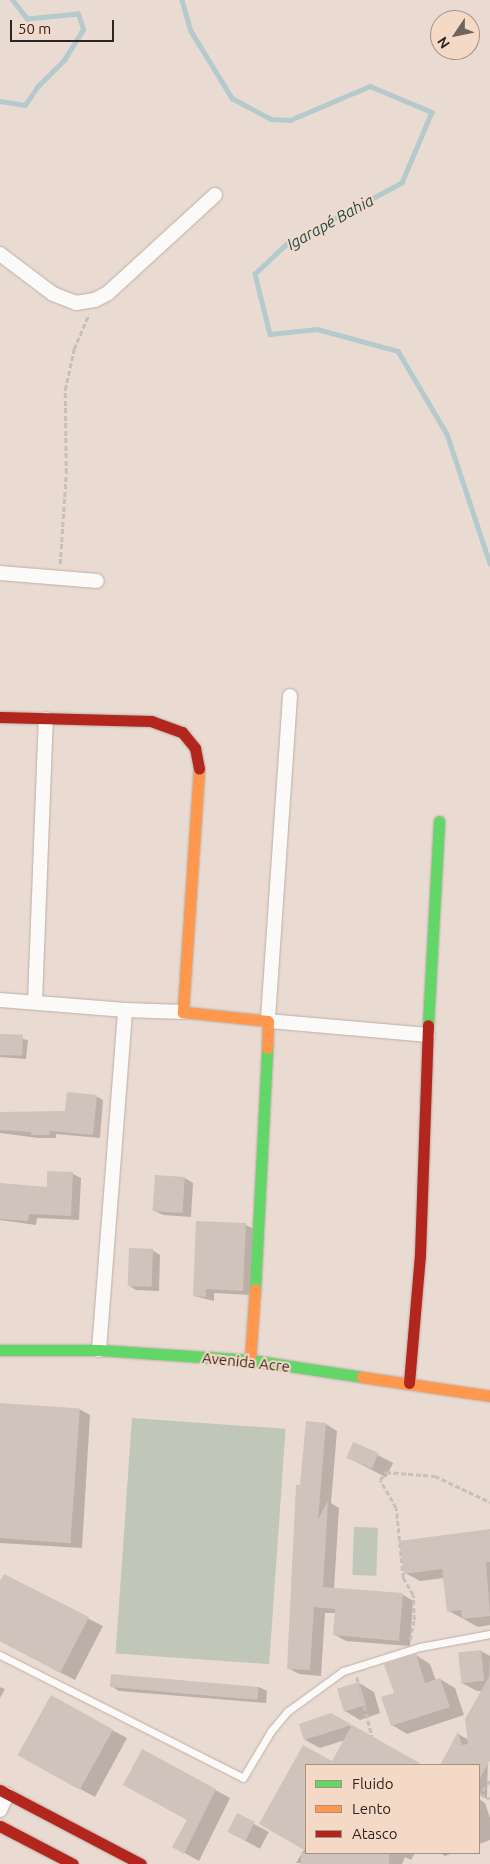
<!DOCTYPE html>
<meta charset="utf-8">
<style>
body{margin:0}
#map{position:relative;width:490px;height:1864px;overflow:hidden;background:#eadbd2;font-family:Ubuntu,sans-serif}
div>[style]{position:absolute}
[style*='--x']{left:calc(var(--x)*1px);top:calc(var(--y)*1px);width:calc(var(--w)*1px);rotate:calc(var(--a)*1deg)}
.green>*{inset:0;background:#c0c7b9;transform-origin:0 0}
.shadow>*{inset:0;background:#0003;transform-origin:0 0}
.stream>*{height:4.5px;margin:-2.25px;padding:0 2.25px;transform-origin:2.25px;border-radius:2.25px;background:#b4cacc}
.building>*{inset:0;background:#cfc3bb;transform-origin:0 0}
.path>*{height:2.5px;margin-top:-1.25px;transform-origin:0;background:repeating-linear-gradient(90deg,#c5c0bc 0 5px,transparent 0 7.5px)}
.roads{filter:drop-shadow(0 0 1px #bbafa8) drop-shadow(0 0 1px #bbafa8)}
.lane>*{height:7px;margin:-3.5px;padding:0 3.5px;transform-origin:3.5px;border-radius:3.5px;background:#fcfaf8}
.street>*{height:14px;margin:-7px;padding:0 7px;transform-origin:7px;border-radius:7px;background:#fcfaf8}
.fast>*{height:11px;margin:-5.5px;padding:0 5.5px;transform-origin:5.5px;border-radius:5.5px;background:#63d668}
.slow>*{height:11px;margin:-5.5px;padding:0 5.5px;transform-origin:5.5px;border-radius:5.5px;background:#ff974d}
.jam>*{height:11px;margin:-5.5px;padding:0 5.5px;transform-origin:5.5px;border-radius:5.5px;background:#b3261e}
span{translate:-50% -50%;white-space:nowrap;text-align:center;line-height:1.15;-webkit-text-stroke:4px #f5d9c7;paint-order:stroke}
.street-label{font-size:15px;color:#2f251e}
.water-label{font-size:16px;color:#194f58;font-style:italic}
.legend{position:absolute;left:305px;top:1764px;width:175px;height:90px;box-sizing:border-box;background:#f5d9c7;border:1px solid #a69183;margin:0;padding:6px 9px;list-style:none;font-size:15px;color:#2f251e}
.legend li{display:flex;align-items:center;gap:10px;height:25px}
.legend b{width:25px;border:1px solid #a69183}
.north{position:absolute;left:430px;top:10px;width:50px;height:50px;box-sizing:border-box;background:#f5d9c7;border:1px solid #a69183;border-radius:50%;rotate:236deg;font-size:14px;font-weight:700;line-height:20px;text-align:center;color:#2f251e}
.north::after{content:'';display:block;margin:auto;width:18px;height:22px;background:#70655d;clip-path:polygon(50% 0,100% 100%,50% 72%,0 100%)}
.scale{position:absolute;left:10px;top:20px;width:104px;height:22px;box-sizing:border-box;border:2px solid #2f251e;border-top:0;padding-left:6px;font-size:15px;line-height:18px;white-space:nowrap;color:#2f251e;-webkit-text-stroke:4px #f5d9c7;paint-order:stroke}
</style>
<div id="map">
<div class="green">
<i style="left:132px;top:1418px;width:154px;height:236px;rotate:4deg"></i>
<i style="left:354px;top:1527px;width:24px;height:48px;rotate:2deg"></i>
</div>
<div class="shadow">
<i style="clip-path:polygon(0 1035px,28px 1040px,26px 1059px,0 1057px)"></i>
<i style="clip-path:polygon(96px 1096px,103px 1100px,100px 1138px,56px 1134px,56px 1138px,38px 1138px,0 1133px,0 1112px,67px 1113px)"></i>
<i style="clip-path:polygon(73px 1174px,81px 1178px,79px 1220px,37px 1218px,36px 1225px,0 1220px,0 1184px,48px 1188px)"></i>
<i style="clip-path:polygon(185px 1178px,193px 1183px,191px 1217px,163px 1215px,155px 1211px)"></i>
<i style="clip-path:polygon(197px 1222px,246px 1225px,254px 1229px,251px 1295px,214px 1293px,214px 1301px,194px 1296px)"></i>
<i style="clip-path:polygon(152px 1250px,160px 1255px,159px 1291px,136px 1290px,128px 1285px)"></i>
<i style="clip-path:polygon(0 1404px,79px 1409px,90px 1415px,82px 1548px,0 1543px)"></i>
<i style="clip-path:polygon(326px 1424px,337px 1431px,331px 1503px,339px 1508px,334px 1589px,402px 1594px,413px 1601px,410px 1646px,346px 1641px,335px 1635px,336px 1613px,325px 1613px,321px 1676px,299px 1674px,288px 1668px,301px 1487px)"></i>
<i style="left:354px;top:1443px;width:44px;height:16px;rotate:27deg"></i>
<i style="clip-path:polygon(490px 1530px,490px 1625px,478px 1627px,449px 1611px,444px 1578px,420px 1581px,405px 1573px)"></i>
<i style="clip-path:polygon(4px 1576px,103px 1626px,75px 1680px,0 1641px,0 1584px)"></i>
<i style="clip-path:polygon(481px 1651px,490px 1656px,487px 1799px,479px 1794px,479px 1765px,441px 1765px,458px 1734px,469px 1740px,482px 1691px,477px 1691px,462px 1683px)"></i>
<i style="clip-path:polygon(416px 1655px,430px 1664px,436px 1681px,440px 1679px,455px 1688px,464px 1715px,407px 1734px,392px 1725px,396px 1693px)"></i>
<i style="clip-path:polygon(359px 1683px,374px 1692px,380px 1713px,360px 1720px,345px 1711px)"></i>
<i style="clip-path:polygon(111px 1686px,259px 1687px,267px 1691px,266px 1703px,119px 1691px)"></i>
<i style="clip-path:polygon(0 1687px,5px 1689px,0 1698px)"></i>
<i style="clip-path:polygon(331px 1715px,421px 1765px,306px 1765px,306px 1853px,415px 1853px,411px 1860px,405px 1857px,402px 1864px,296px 1863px,305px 1848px,304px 1747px,332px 1763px,345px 1740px,320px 1748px,305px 1740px)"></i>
<i style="clip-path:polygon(112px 1730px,127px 1738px,95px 1797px,34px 1764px)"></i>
<i style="clip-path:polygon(143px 1750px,230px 1798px,199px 1861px,174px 1847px,188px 1820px)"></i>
<i style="clip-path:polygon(479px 1799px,485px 1803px,490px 1818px,490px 1840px,479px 1844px)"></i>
<i style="left:237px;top:1815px;width:36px;height:19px;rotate:28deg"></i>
<i style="clip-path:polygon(440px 1853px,453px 1853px,445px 1856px)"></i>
</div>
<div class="stream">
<i style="--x:182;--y:0;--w:32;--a:74"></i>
<i style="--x:191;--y:31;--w:79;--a:58.5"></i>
<i style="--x:232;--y:98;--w:44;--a:28.3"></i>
<i style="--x:271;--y:119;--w:19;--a:3"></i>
<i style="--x:290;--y:120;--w:87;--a:-23"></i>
<i style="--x:370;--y:86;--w:67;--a:22.8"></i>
<i style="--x:432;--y:112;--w:77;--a:112.9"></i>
<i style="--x:402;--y:183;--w:132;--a:151.9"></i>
<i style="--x:286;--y:245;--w:42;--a:136.9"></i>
<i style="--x:255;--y:274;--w:62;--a:76"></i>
<i style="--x:270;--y:334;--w:47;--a:-6.1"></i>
<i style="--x:317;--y:329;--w:84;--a:15.2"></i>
<i style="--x:398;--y:351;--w:96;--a:59.4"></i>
<i style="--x:447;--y:434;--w:136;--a:71.6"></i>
<i style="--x:0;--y:101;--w:25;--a:9"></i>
<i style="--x:25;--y:105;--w:23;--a:-56"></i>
<i style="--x:38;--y:86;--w:37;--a:-45"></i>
<i style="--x:64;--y:60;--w:36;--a:-58"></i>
<i style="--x:83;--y:29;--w:16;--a:-108"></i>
<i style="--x:78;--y:14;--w:51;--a:174.4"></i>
<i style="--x:27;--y:19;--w:24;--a:-128"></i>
</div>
<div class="building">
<i style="left:0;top:1034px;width:23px;height:21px;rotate:2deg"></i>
<i style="clip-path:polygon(67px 1092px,97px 1095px,93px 1135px,50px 1131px,50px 1135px,31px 1135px,31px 1132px,0 1130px,0 1112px,65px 1111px)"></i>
<i style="clip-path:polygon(47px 1171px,73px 1172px,71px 1216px,29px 1214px,28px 1221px,0 1219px,0 1183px,47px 1187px)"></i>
<i style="left:155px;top:1175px;width:30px;height:36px;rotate:4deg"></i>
<i style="clip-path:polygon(196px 1221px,246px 1223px,243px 1291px,206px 1289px,206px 1297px,193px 1296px)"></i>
<i style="left:129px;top:1248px;width:24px;height:38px;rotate:2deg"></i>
<i style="left:0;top:1403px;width:80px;height:135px;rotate:4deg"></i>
<i style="clip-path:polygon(306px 1421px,326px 1423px,318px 1520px,328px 1500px,323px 1587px,403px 1593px,399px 1641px,333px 1635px,335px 1609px,314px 1607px,310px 1670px,287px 1669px,296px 1485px,300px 1485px)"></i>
<i style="left:353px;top:1442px;width:28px;height:17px;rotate:23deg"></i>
<i style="clip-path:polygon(490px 1529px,490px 1562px,486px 1562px,490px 1616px,462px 1619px,461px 1610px,447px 1612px,442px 1569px,404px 1574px,399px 1541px)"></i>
<i style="clip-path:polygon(4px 1574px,89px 1617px,60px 1673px,0 1641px,0 1581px)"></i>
<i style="left:481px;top:1650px;width:31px;height:23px;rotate:84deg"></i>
<i style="clip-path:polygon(416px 1654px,425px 1683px,440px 1678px,450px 1707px,391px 1726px,381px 1697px,394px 1693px,384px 1664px)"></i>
<i style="left:111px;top:1674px;width:148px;height:13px;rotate:5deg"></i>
<i style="clip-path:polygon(490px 1675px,490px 1760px,479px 1780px,479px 1765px,440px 1765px,458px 1732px,462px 1745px,468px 1744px,465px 1719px)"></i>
<i style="left:359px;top:1682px;width:24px;height:23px;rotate:73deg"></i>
<i style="left:51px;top:1695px;width:71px;height:69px;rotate:29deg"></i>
<i style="clip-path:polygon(331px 1713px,423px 1765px,306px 1765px,306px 1851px,259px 1824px,303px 1745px,332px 1761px,352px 1725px,304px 1740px,299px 1724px)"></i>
<i style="clip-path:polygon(142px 1749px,216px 1789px,184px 1854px,172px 1847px,187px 1820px,123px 1785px)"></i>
<i style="left:237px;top:1813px;width:20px;height:21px;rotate:27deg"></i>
<i style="left:301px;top:1853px;width:88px;height:13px"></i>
</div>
<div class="path">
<i style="--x:60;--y:564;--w:91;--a:-86.2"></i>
<i style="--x:66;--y:473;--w:83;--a:-90.7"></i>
<i style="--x:65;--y:390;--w:42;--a:-77.6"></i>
<i style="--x:74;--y:349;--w:38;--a:-67"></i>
<i style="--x:410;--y:1640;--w:20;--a:-79"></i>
<i style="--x:414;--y:1620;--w:25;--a:-92"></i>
<i style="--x:413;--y:1595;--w:20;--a:-120"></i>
<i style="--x:403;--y:1578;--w:70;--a:-95.7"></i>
<i style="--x:396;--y:1508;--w:32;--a:-120"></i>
<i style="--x:380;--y:1480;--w:10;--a:-53"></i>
<i style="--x:386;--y:1472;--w:49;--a:4.7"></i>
<i style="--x:435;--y:1476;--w:61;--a:25.3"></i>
<i style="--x:357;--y:1677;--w:61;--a:75.7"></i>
<i style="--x:490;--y:1781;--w:16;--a:125"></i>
<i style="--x:481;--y:1794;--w:10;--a:29"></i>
</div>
<div class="roads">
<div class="lane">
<i style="--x:0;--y:1655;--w:272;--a:26.8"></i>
<i style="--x:243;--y:1778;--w:55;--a:-59.2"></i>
<i style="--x:271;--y:1731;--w:26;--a:-50"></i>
<i style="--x:288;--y:1711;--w:68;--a:-36"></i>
<i style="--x:343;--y:1671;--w:81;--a:-17.3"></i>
<i style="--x:420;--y:1647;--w:71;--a:-10.5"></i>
</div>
<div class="street">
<i style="--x:0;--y:254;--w:66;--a:37"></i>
<i style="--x:53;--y:294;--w:25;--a:21"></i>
<i style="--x:76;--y:303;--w:19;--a:-9"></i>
<i style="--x:95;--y:300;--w:15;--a:-28"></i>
<i style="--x:108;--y:293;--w:145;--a:-42.5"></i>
<i style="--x:0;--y:573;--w:97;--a:4.7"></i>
<i style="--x:290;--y:696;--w:326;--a:93.9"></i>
<i style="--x:268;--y:1021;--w:160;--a:5"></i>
<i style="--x:0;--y:1000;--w:125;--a:4.6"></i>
<i style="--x:35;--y:1001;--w:282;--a:-87.8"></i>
<i style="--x:99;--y:1350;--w:341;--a:-85.6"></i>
<i style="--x:125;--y:1010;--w:58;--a:2"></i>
<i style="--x:0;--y:1810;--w:17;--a:-66"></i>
</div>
<div class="fast">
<i style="--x:428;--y:1025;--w:204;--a:-86.9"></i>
<i style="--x:255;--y:1289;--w:241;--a:-87.1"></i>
<i style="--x:0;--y:1350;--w:99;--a:0"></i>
<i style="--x:99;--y:1350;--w:151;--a:3.8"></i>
<i style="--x:250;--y:1360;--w:113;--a:8.6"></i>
</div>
<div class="slow">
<i style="--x:199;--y:769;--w:244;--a:93.8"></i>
<i style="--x:183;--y:1012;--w:85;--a:6"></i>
<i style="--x:268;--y:1021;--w:27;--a:92"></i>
<i style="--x:250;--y:1360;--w:71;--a:-86"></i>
<i style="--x:362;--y:1377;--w:129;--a:8.4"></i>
</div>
<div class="jam">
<i style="--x:0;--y:717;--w:151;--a:1.5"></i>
<i style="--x:151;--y:721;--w:33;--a:20"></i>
<i style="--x:182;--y:732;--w:21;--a:51"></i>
<i style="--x:195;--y:748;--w:21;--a:79"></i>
<i style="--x:409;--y:1383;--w:129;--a:-85.1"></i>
<i style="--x:420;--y:1254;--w:229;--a:-88"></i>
<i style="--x:0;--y:1790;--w:159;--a:27.7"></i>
<i style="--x:0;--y:1826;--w:82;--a:27.5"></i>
</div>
</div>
<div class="street-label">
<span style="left:246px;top:1362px;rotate:6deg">Avenida Acre</span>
</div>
<div class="water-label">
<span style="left:330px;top:222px;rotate:-29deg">Igarapé Bahia</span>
</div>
<ul class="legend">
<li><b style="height:6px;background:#63d668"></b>Fluido</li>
<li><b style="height:6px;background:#ff974d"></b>Lento</li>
<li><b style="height:6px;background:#b3261e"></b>Atasco</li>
</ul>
<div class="north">N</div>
<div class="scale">50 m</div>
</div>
